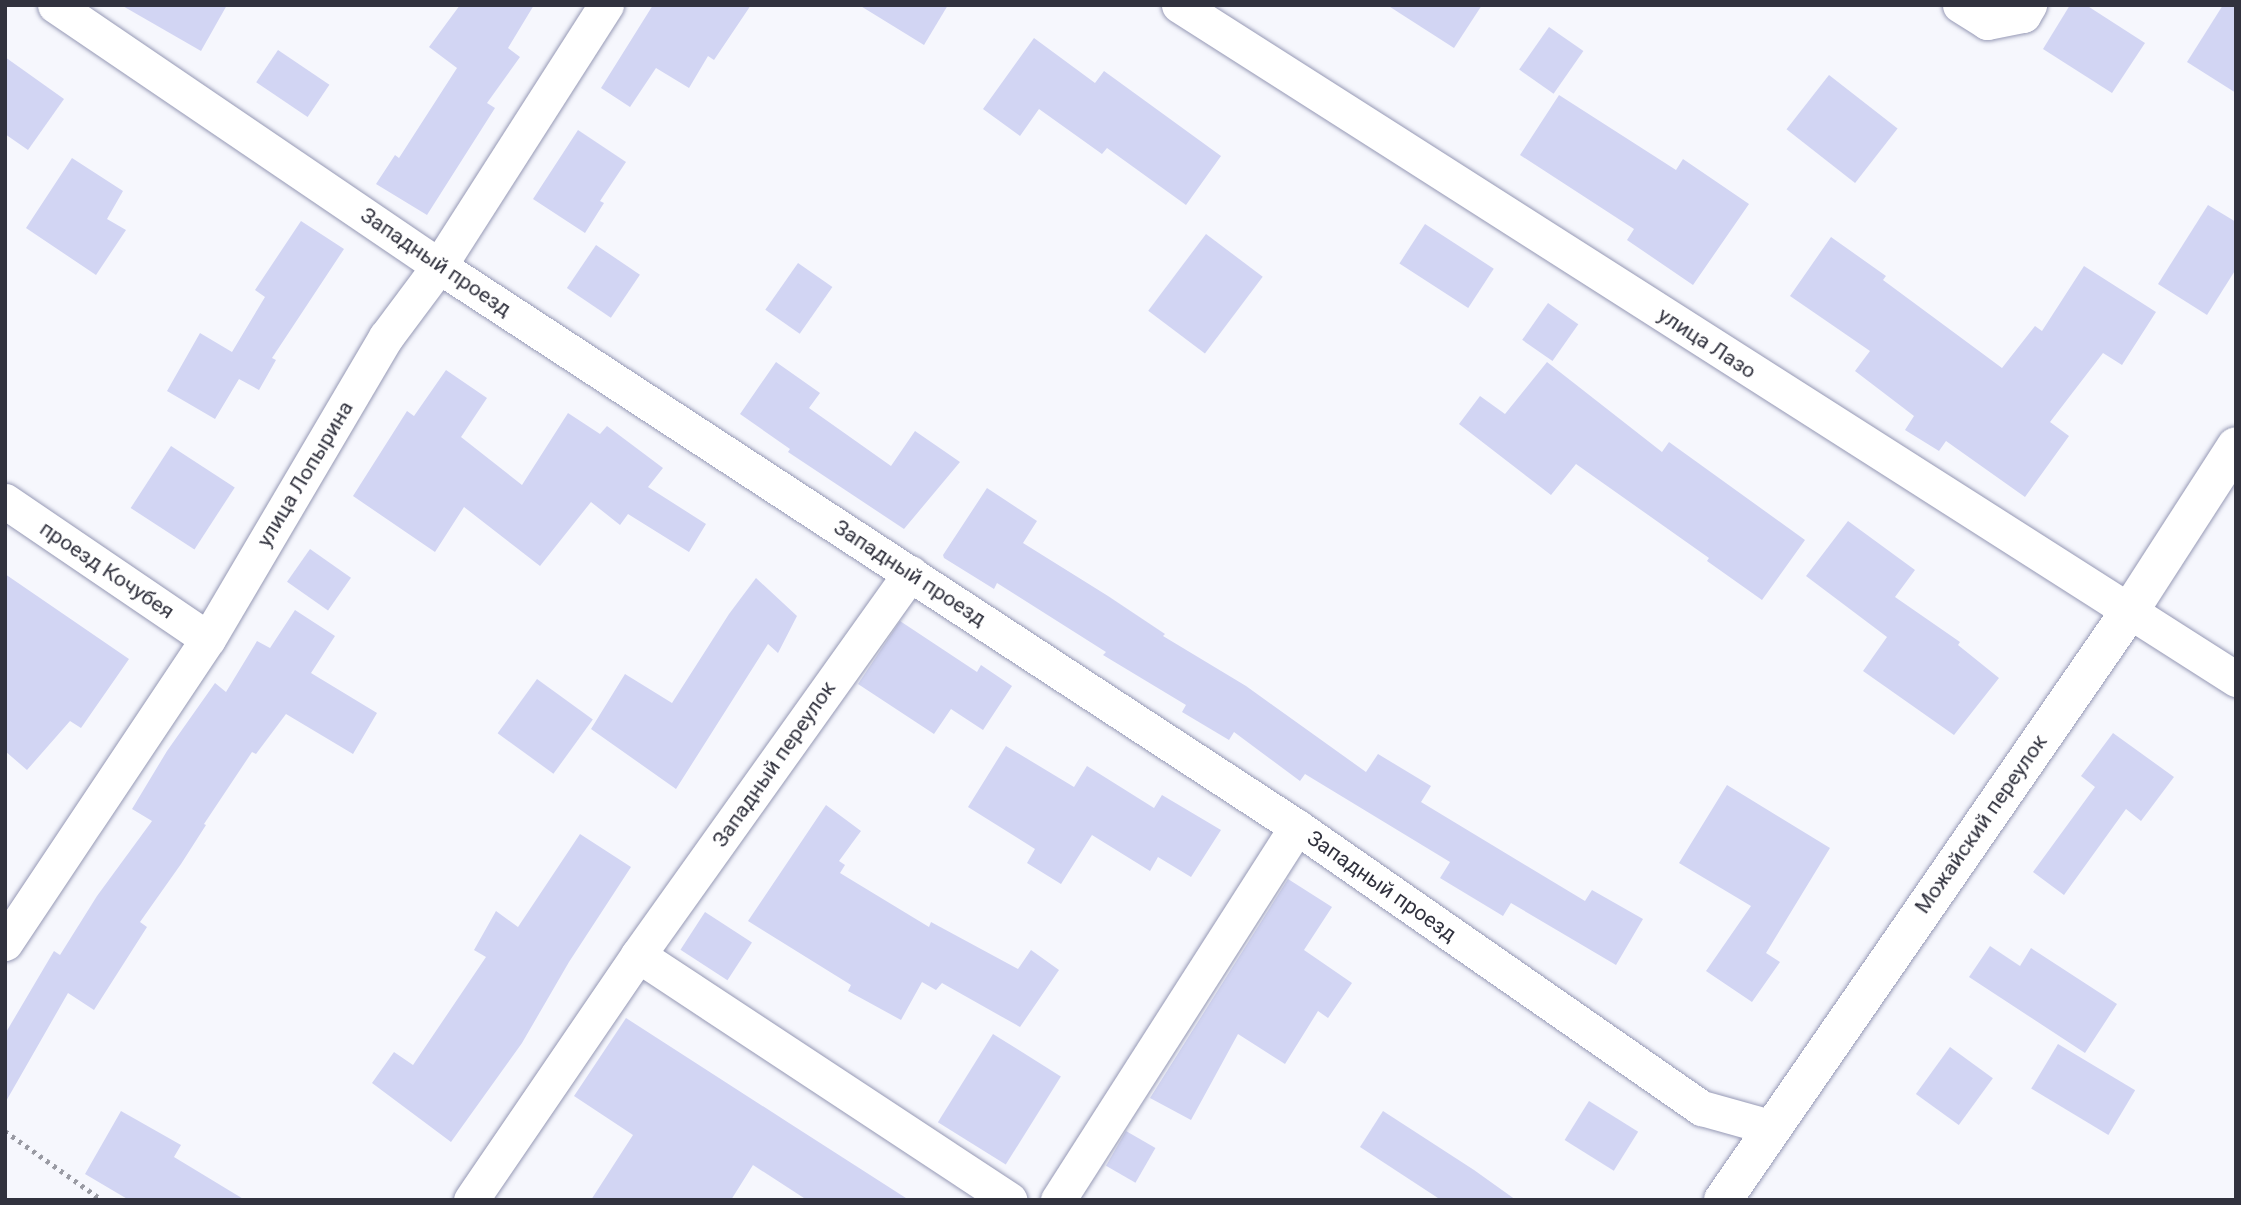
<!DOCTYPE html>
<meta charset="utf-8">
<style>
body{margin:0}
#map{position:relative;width:2241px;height:1205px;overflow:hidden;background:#f6f7fd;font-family:Roboto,sans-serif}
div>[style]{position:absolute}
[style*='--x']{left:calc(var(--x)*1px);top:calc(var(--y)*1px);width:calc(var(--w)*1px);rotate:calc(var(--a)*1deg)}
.building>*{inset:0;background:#d2d5f3;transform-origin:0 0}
.path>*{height:4.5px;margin-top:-2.25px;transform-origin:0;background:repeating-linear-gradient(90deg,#999aa3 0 3.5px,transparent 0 8.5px)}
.roads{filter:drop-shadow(0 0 2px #9699b5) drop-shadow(0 0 2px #9699b5)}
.minor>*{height:35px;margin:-17.5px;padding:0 17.5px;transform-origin:17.5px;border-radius:17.5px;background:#fff}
.tertiary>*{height:38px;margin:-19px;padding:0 19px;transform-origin:19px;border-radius:19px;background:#fff}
span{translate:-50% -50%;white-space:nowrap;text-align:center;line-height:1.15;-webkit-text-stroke:6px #fff;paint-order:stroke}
.street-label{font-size:21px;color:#31323e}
.frame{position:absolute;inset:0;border:7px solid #31323e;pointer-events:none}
</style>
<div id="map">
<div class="building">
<i style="clip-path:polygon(121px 5px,227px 5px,201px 51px)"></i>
<i style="clip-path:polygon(460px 5px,534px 5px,508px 48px,520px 57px,487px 103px,495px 108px,427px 215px,376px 184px,395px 155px,399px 158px,457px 68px,429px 47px)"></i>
<i style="clip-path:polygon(653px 5px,751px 5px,714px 60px,708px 56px,689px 88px,656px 68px,630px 107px,601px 88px)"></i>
<i style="clip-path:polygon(859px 5px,948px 5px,924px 45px)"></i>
<i style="clip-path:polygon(1387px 5px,1482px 5px,1454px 48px)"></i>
<i style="clip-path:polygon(2070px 5px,2086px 5px,2145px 43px,2112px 93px,2043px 49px)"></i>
<i style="clip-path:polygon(2223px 5px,2236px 5px,2236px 93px,2187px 62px)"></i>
<i style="left:1549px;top:27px;width:42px;height:52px;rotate:35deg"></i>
<i style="clip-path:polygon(1034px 38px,1095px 83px,1104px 71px,1221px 156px,1186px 205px,1107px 148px,1102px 154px,1039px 109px,1020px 136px,983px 109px)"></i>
<i style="left:278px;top:50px;width:62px;height:39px;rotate:34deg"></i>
<i style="clip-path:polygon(5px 57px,64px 99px,28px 150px,5px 134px)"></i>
<i style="left:1829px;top:75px;width:87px;height:69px;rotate:38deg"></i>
<i style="clip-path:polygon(1559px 95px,1676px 170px,1683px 159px,1749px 204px,1693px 285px,1627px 240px,1634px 229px,1520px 155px)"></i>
<i style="clip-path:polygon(578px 130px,626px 162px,600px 201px,604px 203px,585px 233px,533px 199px)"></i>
<i style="clip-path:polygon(72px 158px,123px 191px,107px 219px,126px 230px,96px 275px,26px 228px)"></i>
<i style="clip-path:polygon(2208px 205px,2236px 222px,2236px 269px,2207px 315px,2158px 284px)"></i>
<i style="clip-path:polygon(301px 221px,344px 249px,272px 358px,276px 360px,259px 390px,239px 379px,215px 419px,167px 391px,200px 333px,232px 352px,265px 297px,255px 290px)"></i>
<i style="left:1425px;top:224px;width:82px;height:47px;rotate:33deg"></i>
<i style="left:1206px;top:234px;width:71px;height:96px;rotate:37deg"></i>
<i style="clip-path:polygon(1831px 237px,1886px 276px,1883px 280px,2002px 368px,2035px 326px,2042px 331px,2084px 266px,2156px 312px,2122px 365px,2103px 353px,2050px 422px,2069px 436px,2025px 497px,1946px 441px,1939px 451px,1905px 430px,1914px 416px,1855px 371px,1870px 351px,1790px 296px)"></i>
<i style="left:596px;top:245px;width:53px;height:52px;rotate:34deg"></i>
<i style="left:798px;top:263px;width:42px;height:57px;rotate:35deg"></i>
<i style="left:1548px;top:303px;width:37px;height:45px;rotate:35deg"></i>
<i style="clip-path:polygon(776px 362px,820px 393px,809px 408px,891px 466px,915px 431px,960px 462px,904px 529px,788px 452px,790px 449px,740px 414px)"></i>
<i style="clip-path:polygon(1547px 362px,1662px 452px,1669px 442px,1805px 540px,1762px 600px,1707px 561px,1709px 558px,1576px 464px,1551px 495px,1459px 424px,1480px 396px,1505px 414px)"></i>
<i style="clip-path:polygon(446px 370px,487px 398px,461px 437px,522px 485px,568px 413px,600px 434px,607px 426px,663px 468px,648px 487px,706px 524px,689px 552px,628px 514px,620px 525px,591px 502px,540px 566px,464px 507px,435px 552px,353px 496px,407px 411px,414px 416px)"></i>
<i style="left:171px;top:446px;width:76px;height:74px;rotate:33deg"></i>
<i style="clip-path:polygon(987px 488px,1037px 521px,1023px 543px,1108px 596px,1165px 634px,1163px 636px,1246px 686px,1366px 772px,1378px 754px,1431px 786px,1421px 802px,1585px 901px,1592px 890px,1643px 919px,1616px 965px,1511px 903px,1503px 916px,1440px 878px,1450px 862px,1305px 774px,1300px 781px,1234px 732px,1229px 740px,1182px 712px,1186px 705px,1103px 655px,1106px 652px,997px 583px,994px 589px,944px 558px,943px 555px)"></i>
<i style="clip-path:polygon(1848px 521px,1915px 570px,1895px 597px,1960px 642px,1958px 645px,1999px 678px,1954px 735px,1863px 671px,1887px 637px,1806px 576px)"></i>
<i style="left:310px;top:549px;width:50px;height:40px;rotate:35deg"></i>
<i style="clip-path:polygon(5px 574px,129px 659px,81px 728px,70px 721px,27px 770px,5px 751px)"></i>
<i style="clip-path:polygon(756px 578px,797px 616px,778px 653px,768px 644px,676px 789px,591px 729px,625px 674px,672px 703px,729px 614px)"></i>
<i style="clip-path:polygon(295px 610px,335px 636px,311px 673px,377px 713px,353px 754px,286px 714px,256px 754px,252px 752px,204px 824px,206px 825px,181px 864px,140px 922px,147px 927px,94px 1010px,68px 993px,5px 1103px,5px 1034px,54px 951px,60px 955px,97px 896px,152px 821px,132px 809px,167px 751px,215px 683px,226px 692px,257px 641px,270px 648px)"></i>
<i style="clip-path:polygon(900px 621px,977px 672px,981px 665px,1012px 686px,983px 730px,951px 709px,934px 734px,858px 684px)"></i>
<i style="left:537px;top:679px;width:69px;height:67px;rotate:36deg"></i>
<i style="clip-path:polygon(2113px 733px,2174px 777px,2141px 821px,2126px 809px,2064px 895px,2033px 872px,2095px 787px,2081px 776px)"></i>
<i style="clip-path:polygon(1006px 746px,1074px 787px,1087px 766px,1154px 808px,1162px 795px,1221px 830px,1191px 877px,1158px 857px,1150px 871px,1092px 835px,1061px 884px,1027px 863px,1035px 849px,968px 807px)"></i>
<i style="clip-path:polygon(1727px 785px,1830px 848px,1766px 953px,1780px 962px,1752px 1002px,1706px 971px,1751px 906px,1679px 863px)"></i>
<i style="clip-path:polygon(826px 805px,861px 831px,839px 861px,845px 865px,840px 873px,929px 927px,931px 922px,1018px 969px,1031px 950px,1059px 970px,1020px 1027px,942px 983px,936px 990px,922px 982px,901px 1020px,848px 991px,851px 985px,748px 921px)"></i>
<i style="clip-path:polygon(580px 834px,631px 867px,569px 962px,522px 1043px,451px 1142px,372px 1083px,394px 1052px,413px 1065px,486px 957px,474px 950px,496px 911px,518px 927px)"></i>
<i style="clip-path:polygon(1288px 879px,1332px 907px,1304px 950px,1352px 983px,1328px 1018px,1318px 1011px,1285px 1064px,1238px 1034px,1191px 1120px,1150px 1098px)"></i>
<i style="left:705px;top:912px;width:56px;height:45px;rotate:33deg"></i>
<i style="clip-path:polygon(1990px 946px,2020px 966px,2031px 948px,2117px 1004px,2085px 1053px,1969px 977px)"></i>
<i style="clip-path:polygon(626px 1018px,789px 1123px,909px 1200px,807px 1200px,753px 1165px,731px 1200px,591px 1200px,633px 1135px,574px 1096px)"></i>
<i style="left:993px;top:1034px;width:80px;height:104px;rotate:32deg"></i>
<i style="left:2058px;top:1044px;width:90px;height:52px;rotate:31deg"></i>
<i style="left:1950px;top:1047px;width:53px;height:58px;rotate:36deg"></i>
<i style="left:1589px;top:1101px;width:58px;height:46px;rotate:32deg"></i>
<i style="clip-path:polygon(121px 1111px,181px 1145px,174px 1157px,245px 1200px,129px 1200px,85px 1174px)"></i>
<i style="clip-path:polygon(1383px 1111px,1474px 1170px,1516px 1200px,1441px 1200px,1360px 1147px)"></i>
<i style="left:1126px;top:1131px;width:34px;height:40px;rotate:30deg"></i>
</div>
<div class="path">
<i style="--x:5;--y:1131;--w:119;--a:35.4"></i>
</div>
<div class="roads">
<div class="minor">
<i style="--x:55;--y:5;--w:464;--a:34.2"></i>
<i style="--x:439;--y:266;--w:1025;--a:33.18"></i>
<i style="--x:1297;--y:827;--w:493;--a:34.8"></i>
<i style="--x:1702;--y:1108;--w:71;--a:15.6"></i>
<i style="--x:1179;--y:5;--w:1254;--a:32.52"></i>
<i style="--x:1960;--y:5;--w:32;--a:32"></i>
<i style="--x:1987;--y:22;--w:37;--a:-11"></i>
<i style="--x:2023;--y:15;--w:12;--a:-59"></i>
<i style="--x:5;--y:501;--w:245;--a:34.2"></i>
<i style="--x:5;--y:943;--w:366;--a:-56.3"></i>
<i style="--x:208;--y:639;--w:351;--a:-59.5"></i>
<i style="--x:386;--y:337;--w:89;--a:-53.3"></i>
<i style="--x:439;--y:266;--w:310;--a:-57.4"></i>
<i style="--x:638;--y:955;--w:445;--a:33.4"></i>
<i style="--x:471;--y:1200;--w:297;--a:-55.7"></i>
<i style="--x:638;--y:955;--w:469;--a:-54.5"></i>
<i style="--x:1058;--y:1200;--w:443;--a:-57.4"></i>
</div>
<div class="tertiary">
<i style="--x:1723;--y:1200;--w:715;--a:-55.38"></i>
<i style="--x:2129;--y:612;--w:197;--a:-57.2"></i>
</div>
</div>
<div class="street-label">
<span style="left:436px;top:262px;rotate:34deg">Западный проезд</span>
<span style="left:1707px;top:343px;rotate:33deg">улица Лазо</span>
<span style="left:305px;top:474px;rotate:-59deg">улица Лопырина</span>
<span style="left:107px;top:570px;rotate:34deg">проезд Кочубея</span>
<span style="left:910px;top:573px;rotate:33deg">Западный проезд</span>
<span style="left:774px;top:764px;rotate:-55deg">Западный переулок</span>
<span style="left:1981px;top:824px;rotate:-55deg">Можайский переулок</span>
<span style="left:1382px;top:886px;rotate:35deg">Западный проезд</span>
</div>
<div class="frame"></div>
</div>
